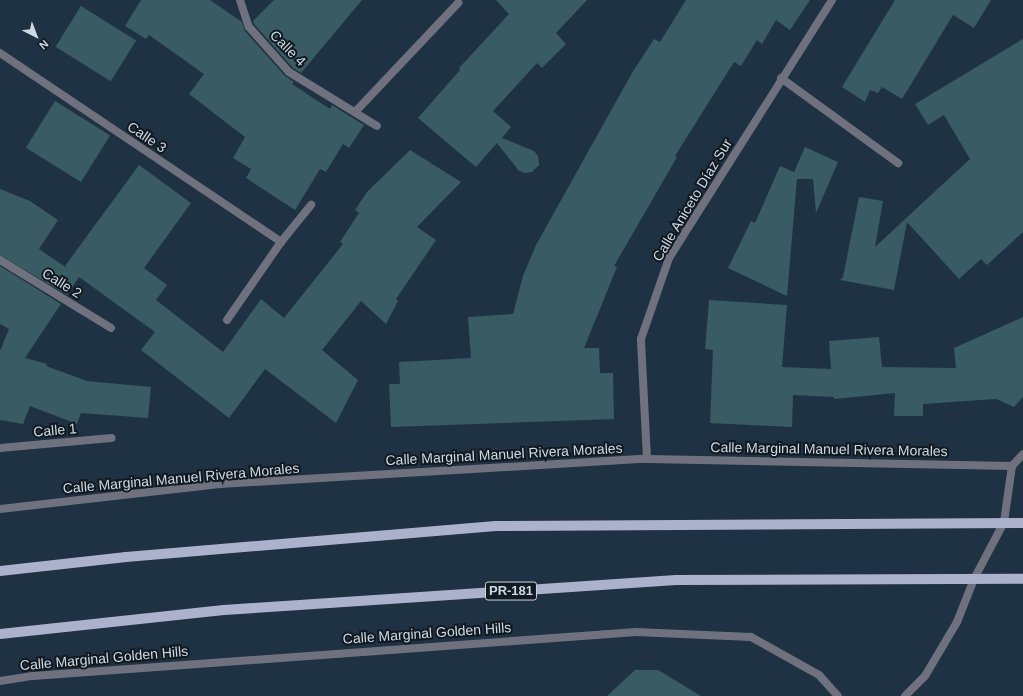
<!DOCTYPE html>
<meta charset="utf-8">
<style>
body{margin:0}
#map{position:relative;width:1023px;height:696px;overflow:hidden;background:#1f3243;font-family:Arial,sans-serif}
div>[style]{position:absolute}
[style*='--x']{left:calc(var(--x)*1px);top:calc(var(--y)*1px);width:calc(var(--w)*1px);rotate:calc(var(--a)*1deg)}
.building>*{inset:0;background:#385b64;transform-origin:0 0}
.street>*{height:8px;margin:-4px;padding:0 4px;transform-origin:4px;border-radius:4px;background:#6f727e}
.primary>*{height:10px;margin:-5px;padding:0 5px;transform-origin:5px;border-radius:5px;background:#adb2cc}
span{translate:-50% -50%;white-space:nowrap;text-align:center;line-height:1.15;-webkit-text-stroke:4px #111921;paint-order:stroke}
.shield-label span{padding:1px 3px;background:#111921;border:1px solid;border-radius:3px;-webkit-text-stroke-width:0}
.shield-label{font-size:13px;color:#cdd9e3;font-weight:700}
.street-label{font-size:14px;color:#cdd9e3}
.north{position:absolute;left:16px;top:16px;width:40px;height:40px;-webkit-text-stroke:3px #111921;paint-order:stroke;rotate:138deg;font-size:11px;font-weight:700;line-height:16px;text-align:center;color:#cdd9e3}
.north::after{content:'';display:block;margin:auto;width:14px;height:18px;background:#cdd9e3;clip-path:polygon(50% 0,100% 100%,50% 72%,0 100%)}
</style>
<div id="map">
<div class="building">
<i style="clip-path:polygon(141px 0,210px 0,242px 22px,245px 31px,285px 76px,294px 82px,292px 84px,330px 109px,332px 105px,364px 125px,349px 148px,343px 144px,326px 172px,320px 169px,295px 210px,246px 178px,251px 169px,233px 158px,245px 137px,189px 94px,204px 74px,149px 35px,146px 39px,125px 26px)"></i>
<i style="clip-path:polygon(274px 0,362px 0,301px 73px,293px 68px,254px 24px,253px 21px)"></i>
<i style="clip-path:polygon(496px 0,587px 0,556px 33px,566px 44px,542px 68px,537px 63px,493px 111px,511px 127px,502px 138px,534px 151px,538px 156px,539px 165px,532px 172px,525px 173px,519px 171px,497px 143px,476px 167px,418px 118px,460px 70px,459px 68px,509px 14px)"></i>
<i style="clip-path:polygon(686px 0,810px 0,790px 30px,776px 20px,762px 44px,757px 40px,741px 66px,734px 62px,675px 156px,677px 157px,614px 266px,617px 267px,584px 348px,599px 348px,600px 373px,613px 373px,614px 419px,391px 427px,389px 384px,400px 384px,399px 362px,471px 358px,468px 317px,513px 314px,523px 276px,536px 245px,632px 73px,654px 39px,660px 42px)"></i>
<i style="clip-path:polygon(895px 0,991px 0,974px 28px,953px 15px,902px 99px,882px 87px,878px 93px,870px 90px,865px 102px,842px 87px)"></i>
<i style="left:81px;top:6px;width:65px;height:48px;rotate:32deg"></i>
<i style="clip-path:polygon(1023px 39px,1023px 232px,987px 265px,981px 259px,959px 279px,907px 222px,894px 290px,840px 280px,843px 277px,859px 197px,883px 201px,875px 247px,970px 159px,944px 115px,928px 125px,915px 104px)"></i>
<i style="left:55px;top:101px;width:65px;height:55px;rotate:32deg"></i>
<i style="clip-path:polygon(805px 147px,838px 162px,816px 213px,813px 179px,797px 179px,787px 296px,728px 268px,751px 221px,755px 223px,780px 166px,794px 172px)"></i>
<i style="clip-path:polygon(410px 150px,461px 182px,417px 227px,436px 240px,396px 299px,398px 301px,386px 324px,361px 301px,322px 350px,358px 380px,336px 423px,265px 369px,229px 418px,141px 350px,155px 332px,79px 277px,67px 295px,0 255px,0 189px,30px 201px,58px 220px,39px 249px,67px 268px,65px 266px,139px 165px,191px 203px,144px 268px,167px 285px,156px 300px,223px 352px,261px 299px,284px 318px,343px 244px,340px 242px,359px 213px,355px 210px,367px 192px)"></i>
<i style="clip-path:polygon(0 266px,61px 304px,25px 358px,47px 364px,46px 366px,87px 381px,151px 387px,148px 418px,81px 413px,77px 424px,30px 406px,23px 424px,0 420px,0 351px,9px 329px,0 324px)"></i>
<i style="clip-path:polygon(709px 300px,787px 305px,782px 367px,831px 369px,829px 341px,879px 337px,882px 367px,956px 368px,954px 348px,1023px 317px,1023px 397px,1014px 407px,996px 399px,923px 404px,923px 416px,894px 416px,895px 393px,834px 399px,834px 397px,793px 395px,792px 427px,710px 423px,713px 350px,705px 349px)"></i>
<i style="clip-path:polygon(635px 670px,658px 670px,701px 696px,607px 696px)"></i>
</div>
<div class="street">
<i style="--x:240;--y:0;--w:28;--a:72"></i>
<i style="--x:249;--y:27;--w:60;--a:48.4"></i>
<i style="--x:289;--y:72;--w:103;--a:31.5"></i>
<i style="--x:0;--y:53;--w:339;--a:33.9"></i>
<i style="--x:781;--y:78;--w:145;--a:36"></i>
<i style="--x:356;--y:111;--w:149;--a:-46.6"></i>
<i style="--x:0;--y:260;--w:130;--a:31.5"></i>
<i style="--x:227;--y:320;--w:95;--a:-55.3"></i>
<i style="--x:281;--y:242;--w:48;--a:-51"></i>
<i style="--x:0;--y:448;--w:112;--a:-5.1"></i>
<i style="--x:647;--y:459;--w:120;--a:-92.9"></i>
<i style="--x:641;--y:339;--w:86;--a:-70.9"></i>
<i style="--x:669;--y:258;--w:305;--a:-57.7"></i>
<i style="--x:0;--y:509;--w:221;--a:-6.5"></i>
<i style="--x:220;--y:484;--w:428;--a:-3.4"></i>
<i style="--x:647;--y:459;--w:365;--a:1.1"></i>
<i style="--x:0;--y:681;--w:33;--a:-9"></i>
<i style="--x:33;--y:676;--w:605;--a:-4.17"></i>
<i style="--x:636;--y:632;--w:115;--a:2.5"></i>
<i style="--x:751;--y:637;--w:78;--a:29.2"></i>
<i style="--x:819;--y:675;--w:28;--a:48"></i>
<i style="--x:905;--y:696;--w:28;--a:-45"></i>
<i style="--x:925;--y:676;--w:63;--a:-59.3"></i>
<i style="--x:957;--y:622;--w:46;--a:-68.4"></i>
<i style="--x:974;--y:579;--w:64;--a:-62.2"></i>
<i style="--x:1004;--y:522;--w:57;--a:-81.9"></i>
<i style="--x:1012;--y:466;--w:16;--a:-47"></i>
</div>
<div class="primary">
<i style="--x:0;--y:571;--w:127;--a:-6.3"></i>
<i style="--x:126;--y:557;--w:371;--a:-4.8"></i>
<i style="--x:496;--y:526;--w:527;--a:-0.33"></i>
<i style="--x:0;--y:634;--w:225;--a:-6.1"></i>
<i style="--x:224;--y:610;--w:453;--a:-3.8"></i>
<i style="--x:676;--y:580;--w:347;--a:-0.2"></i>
</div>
<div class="shield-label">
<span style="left:511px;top:591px">PR-181</span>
</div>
<div class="street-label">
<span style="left:288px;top:48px;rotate:45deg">Calle 4</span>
<span style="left:147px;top:137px;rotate:34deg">Calle 3</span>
<span style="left:692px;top:200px;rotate:-59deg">Calle Aniceto Díaz Sur</span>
<span style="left:62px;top:283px;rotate:32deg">Calle 2</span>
<span style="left:55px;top:430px;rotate:-5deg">Calle 1</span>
<span style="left:829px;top:449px;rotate:1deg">Calle Marginal Manuel Rivera Morales</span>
<span style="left:504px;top:454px;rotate:-3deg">Calle Marginal Manuel Rivera Morales</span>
<span style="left:181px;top:478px;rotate:-5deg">Calle Marginal Manuel Rivera Morales</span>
<span style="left:427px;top:633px;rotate:-4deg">Calle Marginal Golden Hills</span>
<span style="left:104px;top:658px;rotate:-5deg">Calle Marginal Golden Hills</span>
</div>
<div class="north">N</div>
</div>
